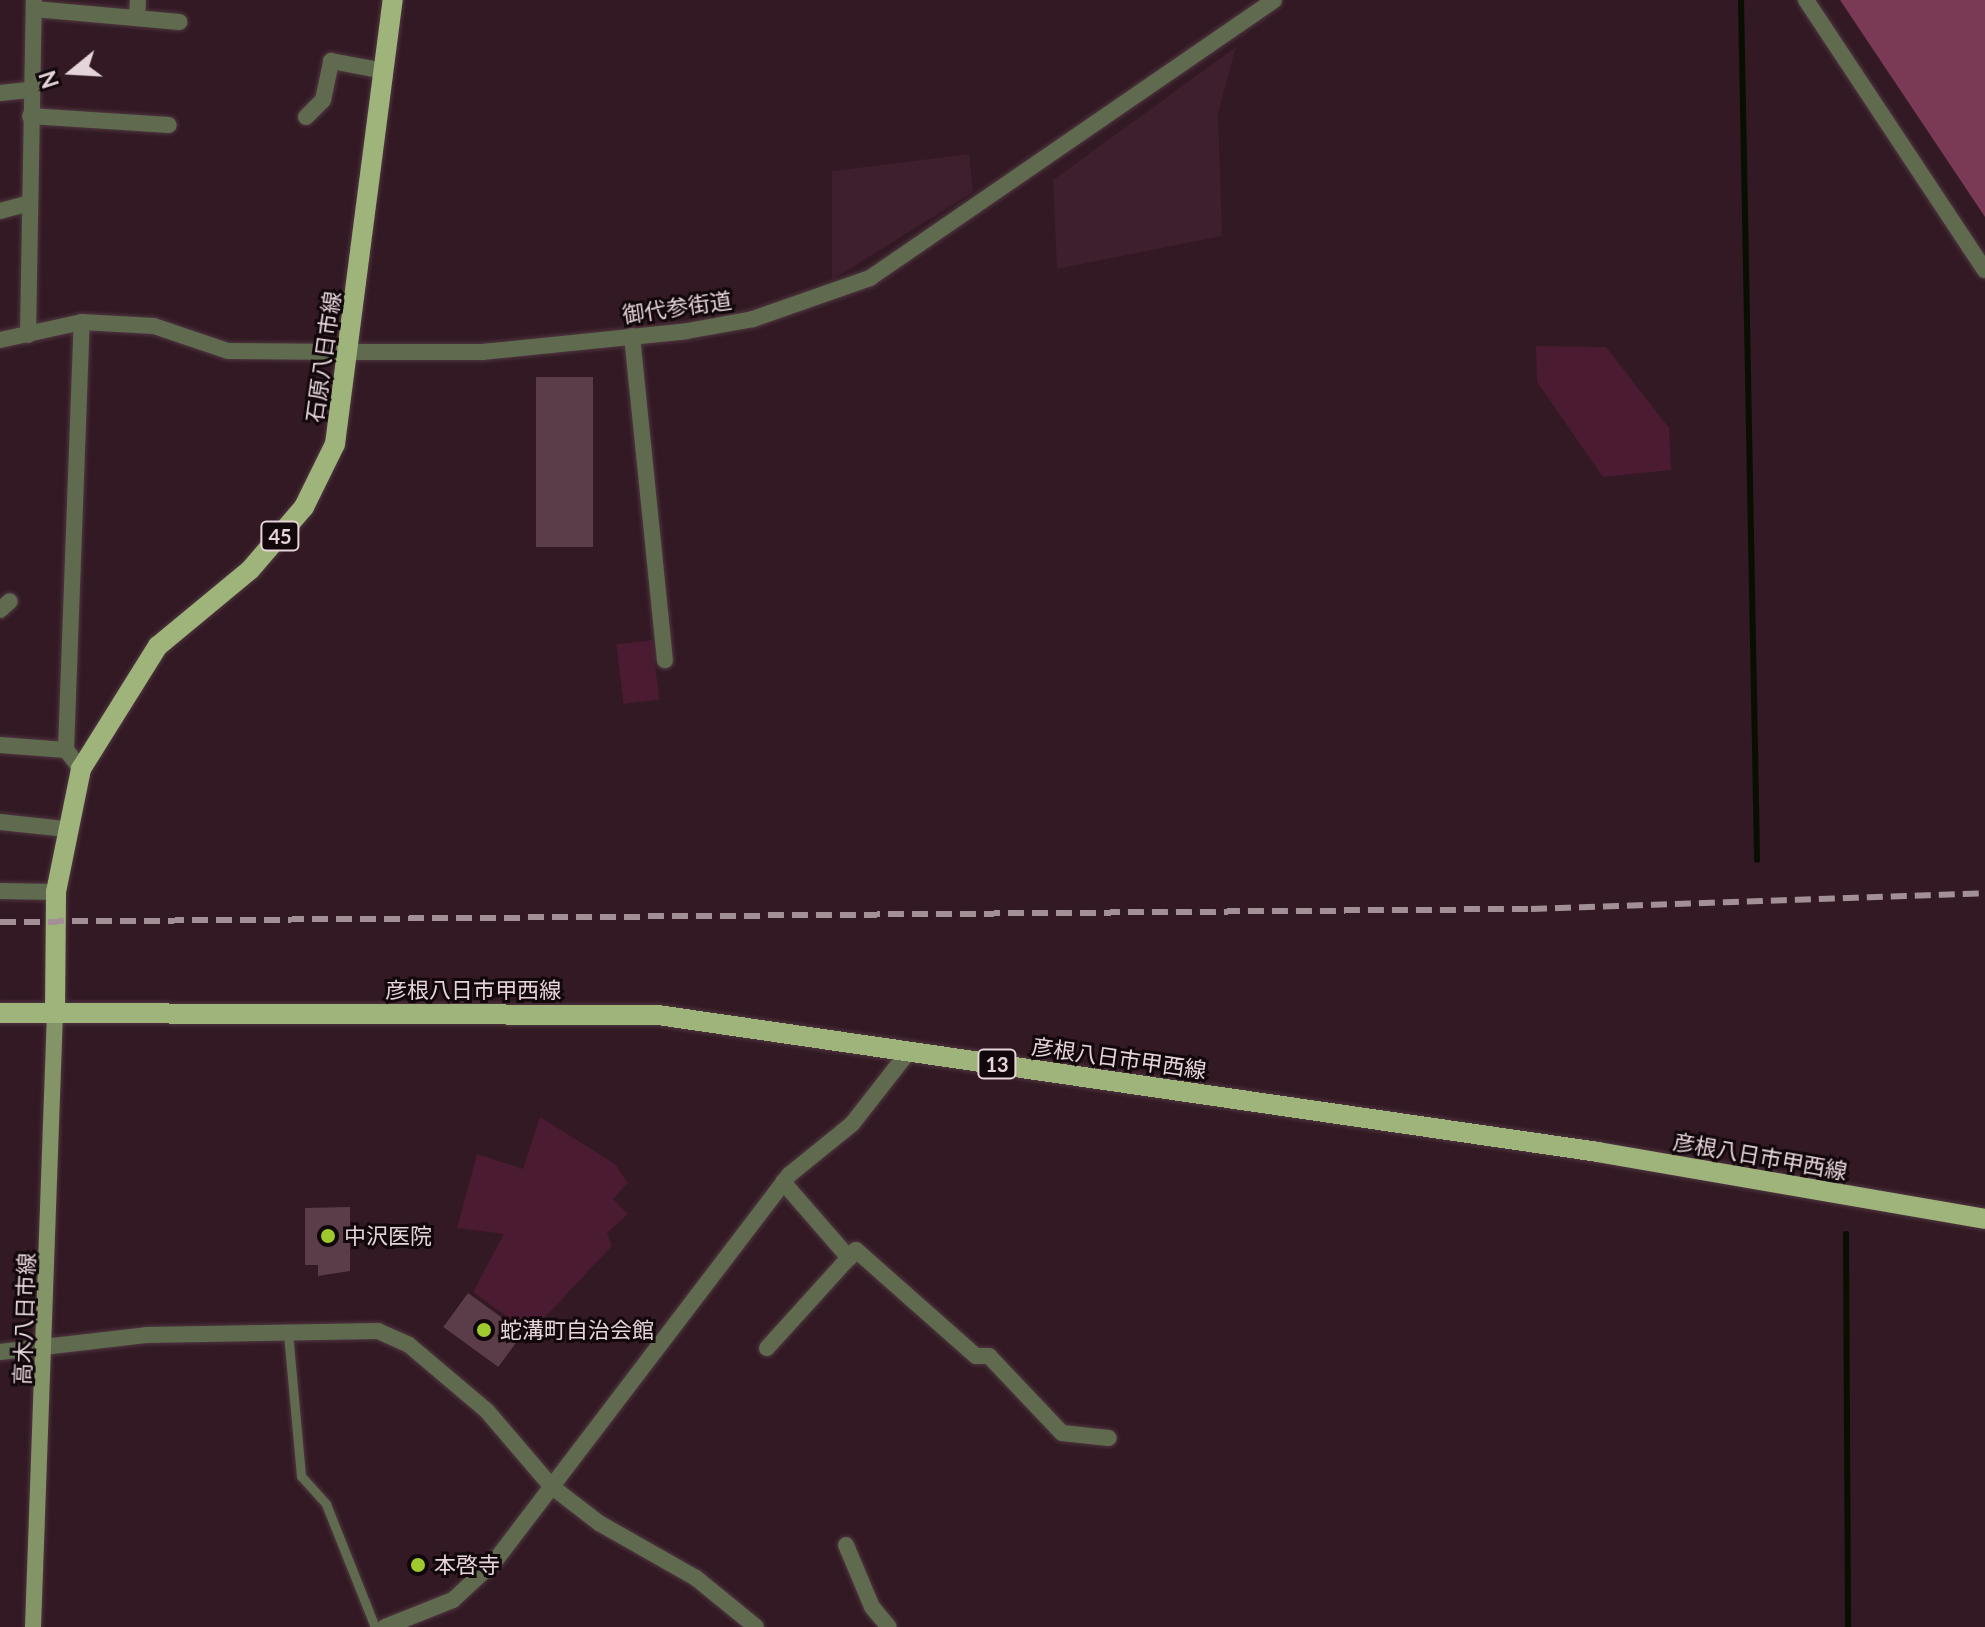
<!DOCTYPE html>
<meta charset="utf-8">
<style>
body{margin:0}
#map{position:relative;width:1985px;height:1627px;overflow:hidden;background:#321923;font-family:Lato,"Noto Sans JP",sans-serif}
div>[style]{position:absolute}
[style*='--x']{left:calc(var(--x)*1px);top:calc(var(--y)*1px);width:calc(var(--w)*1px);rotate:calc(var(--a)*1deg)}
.built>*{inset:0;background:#3e1f2d}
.green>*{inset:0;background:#4b1b31;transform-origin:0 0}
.forest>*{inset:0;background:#7a3955}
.stream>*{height:6px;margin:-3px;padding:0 3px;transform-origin:3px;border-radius:3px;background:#090f00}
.building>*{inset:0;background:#5a3d48;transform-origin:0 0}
.roads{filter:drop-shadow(0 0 2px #4f3740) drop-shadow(0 0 2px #4f3740)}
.service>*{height:9px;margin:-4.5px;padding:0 4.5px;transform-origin:4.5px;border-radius:4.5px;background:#606a4f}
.minor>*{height:16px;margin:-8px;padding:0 8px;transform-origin:8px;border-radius:8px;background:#606a4f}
.tertiary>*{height:16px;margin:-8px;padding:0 8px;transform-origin:8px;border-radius:8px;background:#606a4f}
.secondary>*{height:16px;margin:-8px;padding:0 8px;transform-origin:8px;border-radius:8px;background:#839467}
.primary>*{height:20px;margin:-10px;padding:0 10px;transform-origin:10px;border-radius:10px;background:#9fb47a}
.rail>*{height:6px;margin-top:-3px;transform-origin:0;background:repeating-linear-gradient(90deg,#a38f96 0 16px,transparent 0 24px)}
.dots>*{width:22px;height:22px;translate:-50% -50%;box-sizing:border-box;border:4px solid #12080c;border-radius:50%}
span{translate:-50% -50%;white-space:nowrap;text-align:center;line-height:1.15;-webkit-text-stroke:6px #12080c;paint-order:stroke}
.shield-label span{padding:2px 6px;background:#12080c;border:2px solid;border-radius:6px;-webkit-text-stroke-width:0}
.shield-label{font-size:20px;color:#e5d4da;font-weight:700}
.street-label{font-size:22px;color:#e5d4da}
.poi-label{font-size:22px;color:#e5d4da}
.left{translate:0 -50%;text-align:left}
.north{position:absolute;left:32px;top:32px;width:80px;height:80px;-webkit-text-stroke:6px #12080c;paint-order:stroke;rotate:252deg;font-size:22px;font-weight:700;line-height:32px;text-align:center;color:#e5d4da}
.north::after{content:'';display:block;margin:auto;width:28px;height:36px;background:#e5d4da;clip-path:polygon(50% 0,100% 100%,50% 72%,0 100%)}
</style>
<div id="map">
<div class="built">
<i style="clip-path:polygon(1236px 47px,1218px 113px,1222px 236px,1057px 269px,1053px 180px)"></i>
<i style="clip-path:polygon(969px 154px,973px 192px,832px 280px,832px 171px)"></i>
</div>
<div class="green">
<i style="clip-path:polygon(1536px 346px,1606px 347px,1669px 428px,1671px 470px,1603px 477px,1537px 382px)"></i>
<i style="left:652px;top:640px;width:60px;height:36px;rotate:83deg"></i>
<i style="clip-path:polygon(540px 1117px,615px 1164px,628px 1183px,613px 1199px,628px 1214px,607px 1233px,612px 1246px,530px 1333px,473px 1292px,504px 1234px,457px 1228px,477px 1154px,523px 1169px)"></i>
</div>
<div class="forest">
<i style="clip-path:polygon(1840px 0,1985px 0,1985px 217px)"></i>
</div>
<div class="stream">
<i style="--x:1741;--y:0;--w:860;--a:88.93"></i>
<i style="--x:1846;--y:1234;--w:393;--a:89.7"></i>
</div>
<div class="building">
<i style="left:536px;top:377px;width:57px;height:170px"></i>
<i style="clip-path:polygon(350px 1207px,350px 1271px,318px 1276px,318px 1265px,305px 1265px,305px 1208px)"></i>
<i style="left:468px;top:1293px;width:68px;height:42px;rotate:36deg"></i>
</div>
<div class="roads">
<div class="service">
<i style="--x:288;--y:1333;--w:144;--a:84.8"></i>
<i style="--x:301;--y:1476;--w:38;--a:48"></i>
<i style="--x:326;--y:1504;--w:132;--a:68.3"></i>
</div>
<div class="minor">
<i style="--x:1806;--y:0;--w:324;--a:56.5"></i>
<i style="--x:34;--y:9;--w:146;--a:5.1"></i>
<i style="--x:137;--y:18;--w:18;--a:-87"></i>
<i style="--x:0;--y:93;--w:31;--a:-6"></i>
<i style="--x:30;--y:116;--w:139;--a:3.7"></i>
<i style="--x:306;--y:117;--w:24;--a:-45"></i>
<i style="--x:323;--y:100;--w:40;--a:-78"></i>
<i style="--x:331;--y:61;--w:55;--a:10.5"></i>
<i style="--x:0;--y:211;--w:28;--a:-15"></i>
<i style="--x:28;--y:335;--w:335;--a:-89"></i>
<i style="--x:632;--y:336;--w:326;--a:84.2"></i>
<i style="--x:0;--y:340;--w:84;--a:-12.4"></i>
<i style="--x:82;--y:322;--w:72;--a:3.2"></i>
<i style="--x:154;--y:326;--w:78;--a:18.7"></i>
<i style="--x:228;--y:351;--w:120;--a:0.5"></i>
<i style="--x:0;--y:610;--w:13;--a:-42"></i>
<i style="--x:0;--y:745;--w:66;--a:4.3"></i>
<i style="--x:81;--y:769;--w:24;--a:-128"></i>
<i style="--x:66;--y:750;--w:428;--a:-87.9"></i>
<i style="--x:0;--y:822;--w:65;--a:6.1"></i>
<i style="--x:0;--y:891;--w:56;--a:1"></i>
<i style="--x:783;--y:1182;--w:101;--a:49"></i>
<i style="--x:767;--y:1348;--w:132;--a:-47.8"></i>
<i style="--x:856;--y:1250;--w:160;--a:41.5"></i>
<i style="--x:976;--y:1356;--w:13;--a:0"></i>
<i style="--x:989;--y:1356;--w:106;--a:46.5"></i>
<i style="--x:1062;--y:1433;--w:47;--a:6.1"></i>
<i style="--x:0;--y:1352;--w:147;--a:-6.6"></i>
<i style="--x:146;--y:1335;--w:232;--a:-1"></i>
<i style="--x:378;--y:1331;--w:34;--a:24"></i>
<i style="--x:409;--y:1345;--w:102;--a:40.2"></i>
<i style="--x:487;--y:1411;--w:99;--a:49.5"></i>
<i style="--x:551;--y:1486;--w:61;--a:37.6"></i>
<i style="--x:599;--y:1523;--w:112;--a:29.6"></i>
<i style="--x:696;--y:1578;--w:77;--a:39.2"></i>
<i style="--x:846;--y:1545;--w:67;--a:67.2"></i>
<i style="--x:872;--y:1607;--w:26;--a:50"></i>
<i style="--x:385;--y:1627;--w:73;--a:-21.7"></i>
<i style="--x:453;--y:1600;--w:57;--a:-42.9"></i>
<i style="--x:495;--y:1561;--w:485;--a:-52.7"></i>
<i style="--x:789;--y:1175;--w:81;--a:-39"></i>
<i style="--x:852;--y:1124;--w:93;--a:-52"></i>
</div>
<div class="tertiary">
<i style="--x:348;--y:352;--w:134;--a:0"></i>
<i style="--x:482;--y:352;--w:206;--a:-5.8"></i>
<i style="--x:687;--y:331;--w:67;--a:-10.3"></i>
<i style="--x:753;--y:319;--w:124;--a:-19.3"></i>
<i style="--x:870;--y:278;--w:490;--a:-34.5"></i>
</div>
<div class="secondary">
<i style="--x:33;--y:1627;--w:615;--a:-87.95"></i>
</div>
<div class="primary">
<i style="--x:55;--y:1012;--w:120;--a:-89.5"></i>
<i style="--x:56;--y:892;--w:126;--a:-78.5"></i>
<i style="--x:81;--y:769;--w:145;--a:-58"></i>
<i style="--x:158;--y:646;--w:119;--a:-39.6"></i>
<i style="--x:250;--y:570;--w:83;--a:-49.4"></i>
<i style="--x:304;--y:507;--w:70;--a:-63.8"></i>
<i style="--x:335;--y:444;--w:448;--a:-82.6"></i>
<i style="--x:0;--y:1013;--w:658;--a:0.17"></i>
<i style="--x:658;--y:1015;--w:950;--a:8.29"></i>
<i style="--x:1598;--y:1152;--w:393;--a:9.8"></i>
</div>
</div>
<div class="rail">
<i style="--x:0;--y:922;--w:1531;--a:-0.49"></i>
<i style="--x:1531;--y:909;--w:454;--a:-2"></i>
</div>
<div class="dots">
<i style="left:328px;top:1236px;background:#9eca2e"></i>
<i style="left:484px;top:1330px;background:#9eca2e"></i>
<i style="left:418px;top:1565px;background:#9eca2e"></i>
</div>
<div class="shield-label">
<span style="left:280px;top:536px">45</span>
<span style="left:997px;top:1064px">13</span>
</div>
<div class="street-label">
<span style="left:677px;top:307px;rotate:-8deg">御代参街道</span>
<span style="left:323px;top:357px;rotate:-82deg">石原八日市線</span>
<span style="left:473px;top:990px">彦根八日市甲西線</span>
<span style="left:1119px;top:1058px;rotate:8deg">彦根八日市甲西線</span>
<span style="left:1760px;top:1156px;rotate:10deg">彦根八日市甲西線</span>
<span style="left:24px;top:1319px;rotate:-88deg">高木八日市線</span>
</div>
<div class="poi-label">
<span class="left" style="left:344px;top:1236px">中沢医院</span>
<span class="left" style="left:500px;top:1330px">蛇溝町自治会館</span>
<span class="left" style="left:434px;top:1565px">本啓寺</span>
</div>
<div class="north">N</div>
</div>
